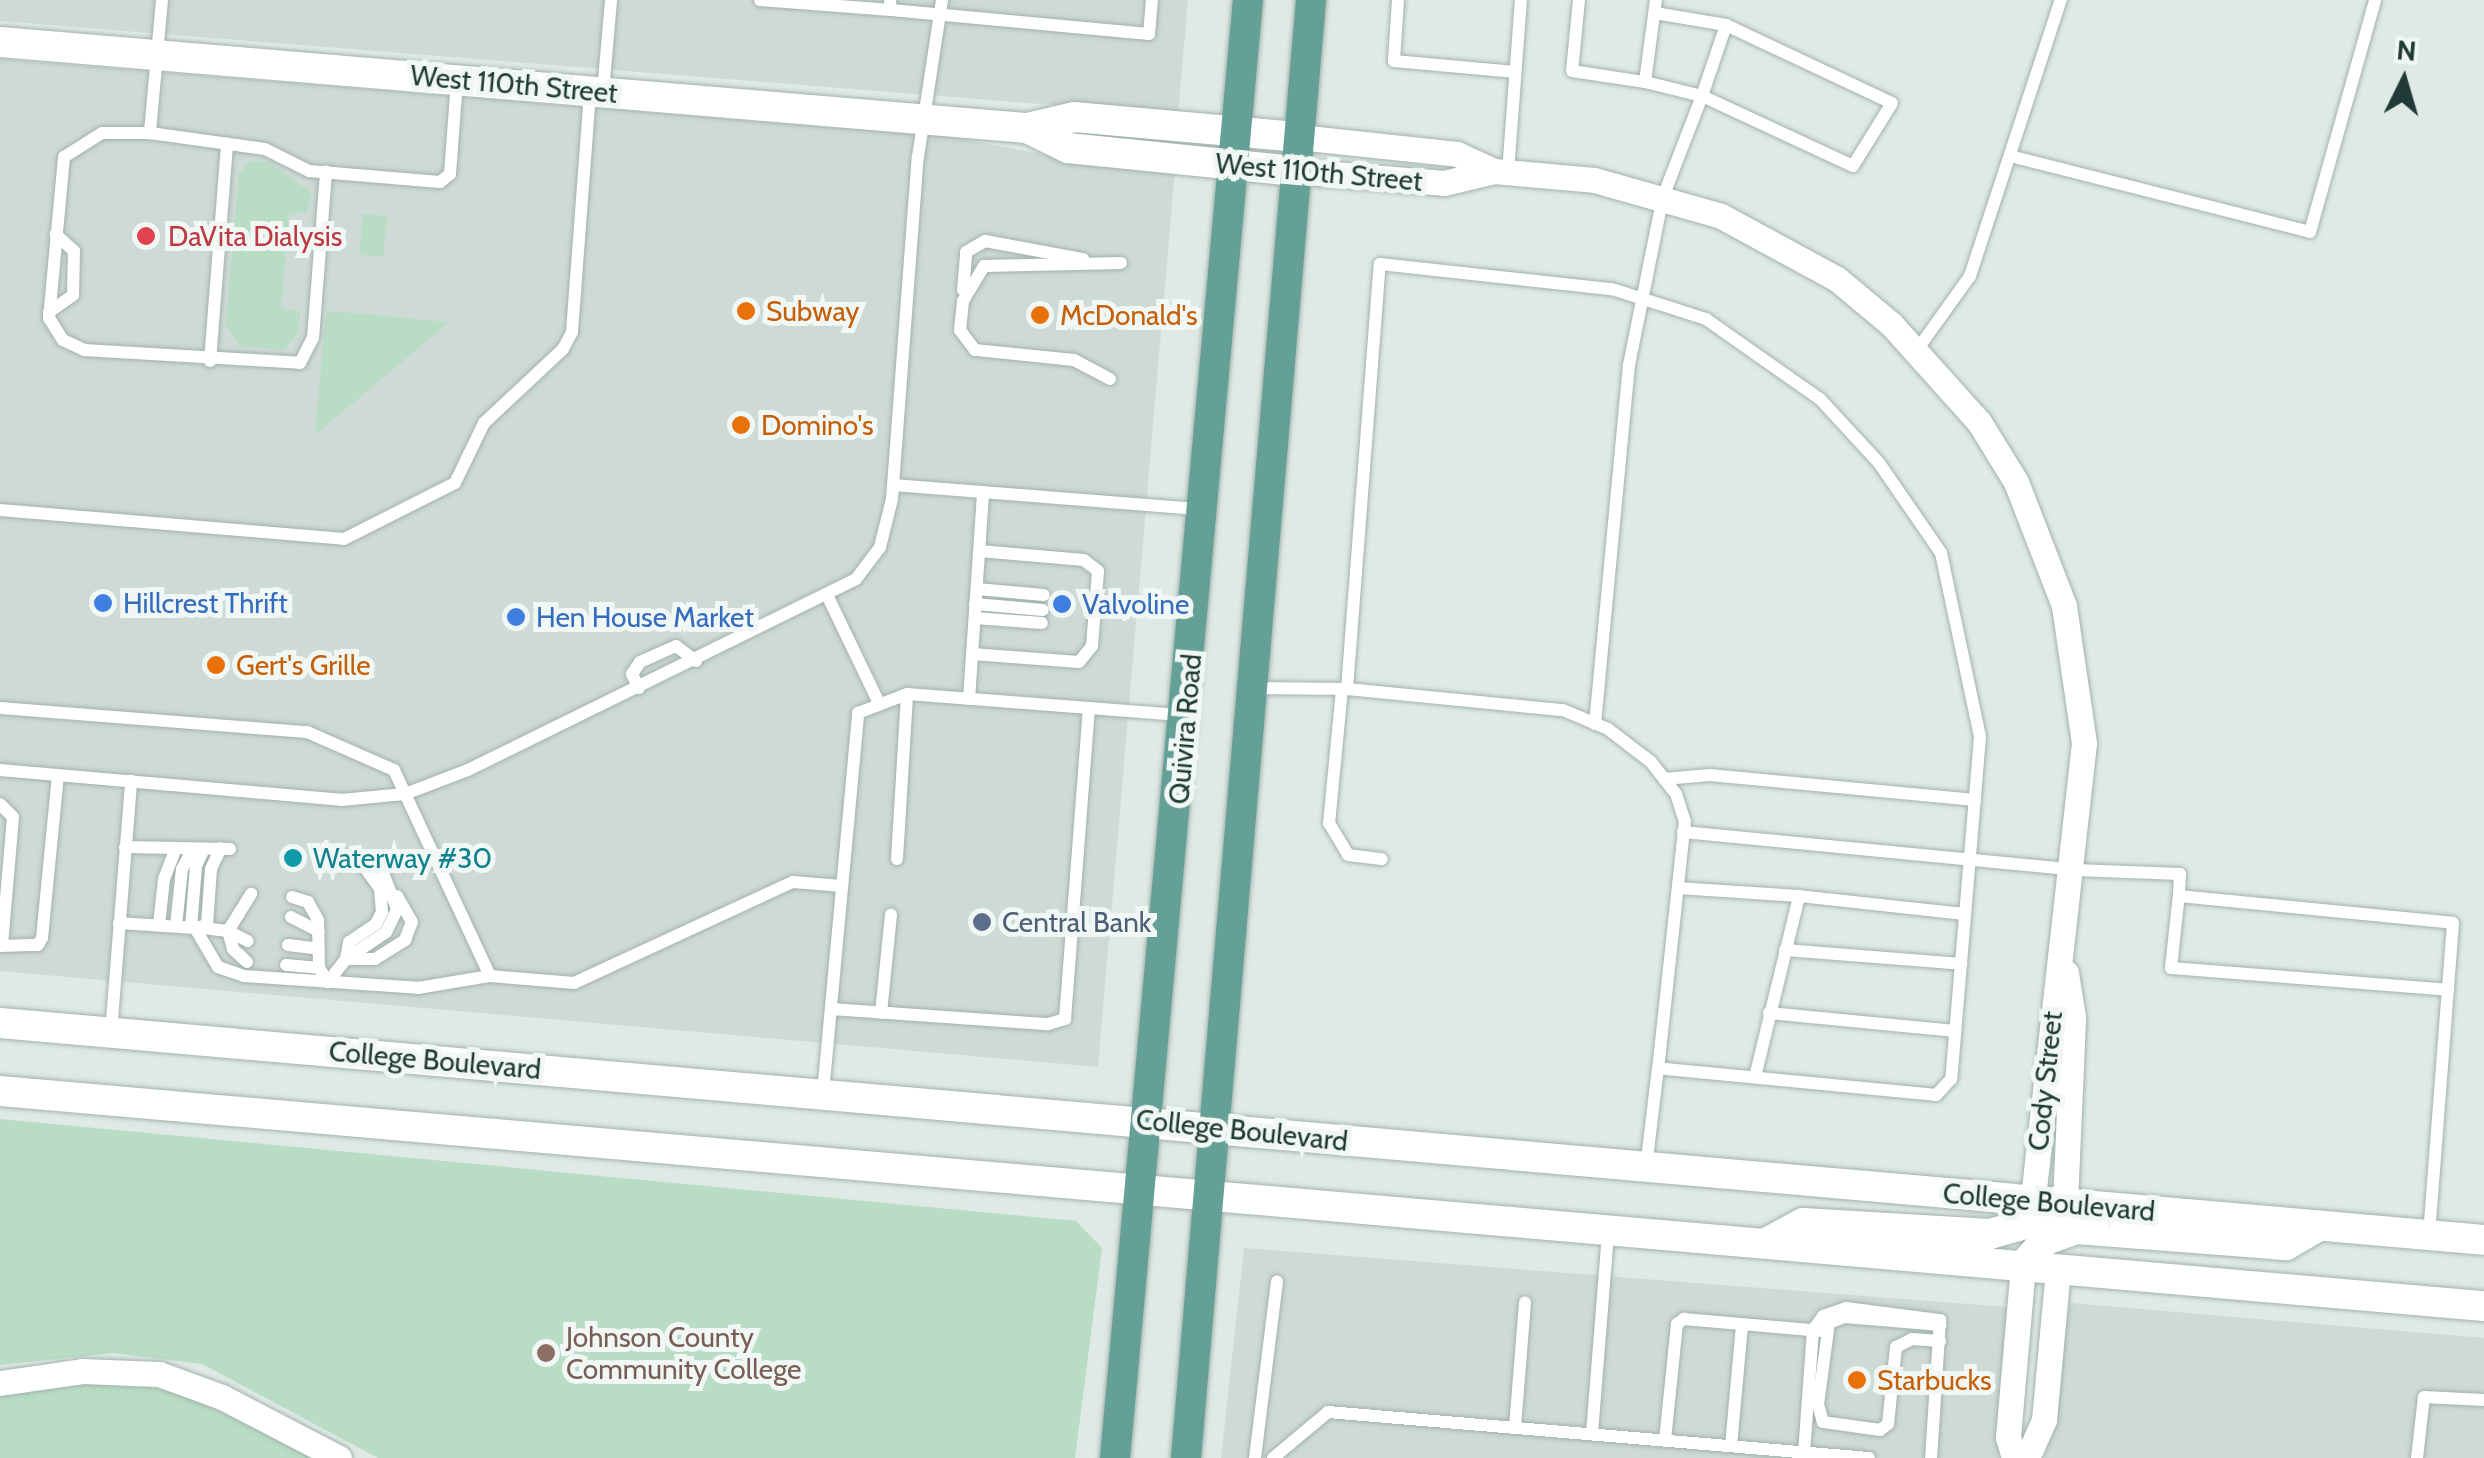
<!DOCTYPE html>
<style>
body{margin:0}
#map{position:relative;width:2484px;height:1458px;overflow:hidden;background:#dfeae6;font-family:Cabin,sans-serif}
div>[style]{position:absolute}
[style*='--x']{left:calc(var(--x)*1px);top:calc(var(--y)*1px);width:calc(var(--w)*1px);rotate:calc(var(--a)*1deg)}
.built>*{inset:0;background:#cedad5}
.green>*{inset:0;background:#b8dcc4;transform-origin:0 0}
.roads{filter:drop-shadow(0 0 2px #a2b2ad) drop-shadow(0 0 2px #a2b2ad)}
.lane>*{height:12px;margin:-6px;padding:0 6px;transform-origin:6px;border-radius:6px;background:#fff}
.street>*{height:25px;margin:-12.5px;padding:0 12.5px;transform-origin:12.5px;border-radius:12.5px;background:#fff}
.secondary>*{height:30px;margin:-15px;padding:0 15px;transform-origin:15px;border-radius:15px;background:#fff}
.primary>*{height:30px;margin:-15px;padding:0 15px;transform-origin:15px;border-radius:15px;background:#64a095}
.dots>*{width:28px;height:28px;translate:-50% -50%;box-sizing:border-box;border:5px solid #f0f7f4;border-radius:50%}
span{translate:-50% -50%;white-space:nowrap;text-align:center;line-height:1.15;-webkit-text-stroke:10px #f0f7f4;paint-order:stroke}
.street-label{font-size:28px;color:#203a35}
.health-label{font-size:28px;color:#be3a42}
.left{translate:0 -50%;text-align:left}
.food-label{font-size:28px;color:#c56008}
.shop-label{font-size:28px;color:#366cbe}
.culture-label{font-size:28px;color:#0d838f}
.service-label{font-size:28px;color:#4e5e75}
.education-label{font-size:28px;color:#785e54}
.north{position:absolute;left:2354px;top:30px;width:100px;height:100px;-webkit-text-stroke:8px #f0f7f4;paint-order:stroke;rotate:5deg;font-size:28px;font-weight:700;line-height:40px;text-align:center;color:#203a35}
.north::after{content:'';display:block;margin:auto;width:35px;height:45px;background:#203a35;clip-path:polygon(50% 0,100% 100%,50% 72%,0 100%)}
</style>
<div id="map">
<div class="built">
<i style="clip-path:polygon(0 0,1188px 0,1178px 115px,0 21px)"></i>
<i style="clip-path:polygon(0 59px,951px 137px,1068px 159px,1175px 169px,1098px 1067px,0 971px)"></i>
<i style="clip-path:polygon(1244px 1248px,2007px 1307px,1999px 1458px,1221px 1458px)"></i>
<i style="clip-path:polygon(2070px 1303px,2484px 1338px,2484px 1458px,2045px 1458px)"></i>
</div>
<div class="green">
<i style="clip-path:polygon(251px 161px,268px 162px,311px 192px,307px 212px,289px 213px,281px 307px,300px 312px,299px 332px,284px 350px,240px 346px,226px 324px,239px 174px)"></i>
<i style="left:363px;top:214px;width:24px;height:41px;rotate:5deg"></i>
<i style="clip-path:polygon(330px 311px,449px 322px,315px 435px,326px 314px)"></i>
<i style="clip-path:polygon(0 1119px,1076px 1221px,1102px 1248px,1075px 1458px,378px 1458px,202px 1364px,113px 1353px,0 1365px)"></i>
<i style="clip-path:polygon(83px 1382px,175px 1390px,317px 1458px,0 1458px,0 1394px)"></i>
</div>
<div class="roads">
<div class="lane">
<i style="--x:162;--y:0;--w:134;--a:95.2"></i>
<i style="--x:150;--y:133;--w:116;--a:7.9"></i>
<i style="--x:265;--y:149;--w:49;--a:26.6"></i>
<i style="--x:309;--y:171;--w:131;--a:4.8"></i>
<i style="--x:440;--y:182;--w:13;--a:-39"></i>
<i style="--x:450;--y:174;--w:94;--a:-85.7"></i>
<i style="--x:760;--y:0;--w:131;--a:4.4"></i>
<i style="--x:891;--y:10;--w:10;--a:-96"></i>
<i style="--x:1398;--y:0;--w:61;--a:93.8"></i>
<i style="--x:1394;--y:61;--w:122;--a:5.2"></i>
<i style="--x:1579;--y:0;--w:71;--a:95.6"></i>
<i style="--x:1572;--y:71;--w:74;--a:8.6"></i>
<i style="--x:1645;--y:82;--w:83;--a:-82.4"></i>
<i style="--x:891;--y:10;--w:259;--a:5.3"></i>
<i style="--x:1149;--y:34;--w:34;--a:-85"></i>
<i style="--x:1655;--y:13;--w:72;--a:9.6"></i>
<i style="--x:603;--y:92;--w:92;--a:-85"></i>
<i style="--x:150;--y:133;--w:48;--a:180"></i>
<i style="--x:102;--y:133;--w:45;--a:147.7"></i>
<i style="--x:64;--y:157;--w:162;--a:95.3"></i>
<i style="--x:49;--y:318;--w:26;--a:58"></i>
<i style="--x:63;--y:340;--w:23;--a:25"></i>
<i style="--x:84;--y:350;--w:216;--a:3.4"></i>
<i style="--x:300;--y:363;--w:28;--a:-63"></i>
<i style="--x:313;--y:338;--w:167;--a:-85.5"></i>
<i style="--x:2014;--y:157;--w:305;--a:14.2"></i>
<i style="--x:2310;--y:232;--w:241;--a:-74.3"></i>
<i style="--x:1508;--y:172;--w:172;--a:-85.7"></i>
<i style="--x:963;--y:290;--w:38;--a:-85"></i>
<i style="--x:966;--y:252;--w:22;--a:-30"></i>
<i style="--x:985;--y:241;--w:100;--a:10.4"></i>
<i style="--x:49;--y:312;--w:29;--a:-35"></i>
<i style="--x:73;--y:295;--w:44;--a:-88.7"></i>
<i style="--x:74;--y:251;--w:25;--a:-138"></i>
<i style="--x:1917;--y:350;--w:91;--a:-54.4"></i>
<i style="--x:1970;--y:276;--w:291;--a:-71.8"></i>
<i style="--x:210;--y:361;--w:218;--a:-85.5"></i>
<i style="--x:1110;--y:379;--w:41;--a:-152.2"></i>
<i style="--x:1074;--y:360;--w:100;--a:-174.2"></i>
<i style="--x:975;--y:350;--w:25;--a:-127"></i>
<i style="--x:960;--y:330;--w:29;--a:-84"></i>
<i style="--x:963;--y:301;--w:41;--a:-59"></i>
<i style="--x:984;--y:266;--w:137;--a:-1.3"></i>
<i style="--x:893;--y:485;--w:309;--a:4.5"></i>
<i style="--x:0;--y:510;--w:345;--a:4.8"></i>
<i style="--x:344;--y:539;--w:124;--a:-26.8"></i>
<i style="--x:455;--y:483;--w:67;--a:-64.2"></i>
<i style="--x:484;--y:423;--w:108;--a:-43.1"></i>
<i style="--x:563;--y:349;--w:19;--a:-62"></i>
<i style="--x:572;--y:332;--w:240;--a:-85.7"></i>
<i style="--x:977;--y:589;--w:67;--a:5.1"></i>
<i style="--x:828;--y:597;--w:115;--a:64.3"></i>
<i style="--x:975;--y:604;--w:68;--a:5"></i>
<i style="--x:975;--y:618;--w:67;--a:4.3"></i>
<i style="--x:972;--y:654;--w:107;--a:4.3"></i>
<i style="--x:1079;--y:662;--w:21;--a:-51"></i>
<i style="--x:1092;--y:646;--w:75;--a:-85.4"></i>
<i style="--x:1098;--y:571;--w:18;--a:-142"></i>
<i style="--x:1084;--y:560;--w:105;--a:-175.1"></i>
<i style="--x:639;--y:688;--w:16;--a:-117"></i>
<i style="--x:632;--y:674;--w:14;--a:-56"></i>
<i style="--x:640;--y:662;--w:39;--a:-24"></i>
<i style="--x:676;--y:646;--w:25;--a:37"></i>
<i style="--x:1253;--y:688;--w:94;--a:0.6"></i>
<i style="--x:1347;--y:689;--w:426;--a:-85.6"></i>
<i style="--x:1380;--y:264;--w:233;--a:6.2"></i>
<i style="--x:1612;--y:289;--w:99;--a:17.7"></i>
<i style="--x:1706;--y:319;--w:139;--a:35.1"></i>
<i style="--x:1820;--y:399;--w:87;--a:47.3"></i>
<i style="--x:1879;--y:463;--w:109;--a:55.4"></i>
<i style="--x:1941;--y:553;--w:188;--a:78"></i>
<i style="--x:1980;--y:737;--w:343;--a:94.8"></i>
<i style="--x:1951;--y:1079;--w:22;--a:133"></i>
<i style="--x:1936;--y:1095;--w:279;--a:-174.5"></i>
<i style="--x:1658;--y:1068;--w:100;--a:96.9"></i>
<i style="--x:1342;--y:689;--w:135;--a:95.5"></i>
<i style="--x:1329;--y:823;--w:37;--a:59"></i>
<i style="--x:1348;--y:855;--w:34;--a:7"></i>
<i style="--x:1347;--y:689;--w:217;--a:5.6"></i>
<i style="--x:1563;--y:710;--w:49;--a:22.9"></i>
<i style="--x:1608;--y:729;--w:54;--a:37.5"></i>
<i style="--x:1651;--y:762;--w:41;--a:52"></i>
<i style="--x:1676;--y:794;--w:28;--a:72"></i>
<i style="--x:1685;--y:821;--w:248;--a:96.2"></i>
<i style="--x:969;--y:699;--w:207;--a:-86.1"></i>
<i style="--x:0;--y:708;--w:308;--a:4.5"></i>
<i style="--x:307;--y:732;--w:95;--a:23.6"></i>
<i style="--x:394;--y:770;--w:227;--a:65"></i>
<i style="--x:490;--y:976;--w:84;--a:4.8"></i>
<i style="--x:574;--y:983;--w:241;--a:-24.8"></i>
<i style="--x:793;--y:882;--w:49;--a:4.7"></i>
<i style="--x:1595;--y:724;--w:361;--a:-84.6"></i>
<i style="--x:1629;--y:365;--w:171;--a:-78.6"></i>
<i style="--x:1663;--y:197;--w:108;--a:-68.9"></i>
<i style="--x:1702;--y:96;--w:75;--a:-71.3"></i>
<i style="--x:1726;--y:25;--w:183;--a:25.2"></i>
<i style="--x:1892;--y:103;--w:74;--a:121.8"></i>
<i style="--x:1853;--y:166;--w:166;--a:-155.1"></i>
<i style="--x:1702;--y:96;--w:59;--a:-166.2"></i>
<i style="--x:0;--y:770;--w:342;--a:5"></i>
<i style="--x:341;--y:800;--w:64;--a:-5.4"></i>
<i style="--x:405;--y:794;--w:67;--a:-20.9"></i>
<i style="--x:468;--y:770;--w:432;--a:-26.2"></i>
<i style="--x:856;--y:579;--w:40;--a:-53"></i>
<i style="--x:880;--y:547;--w:49;--a:-76"></i>
<i style="--x:892;--y:499;--w:343;--a:-85.7"></i>
<i style="--x:918;--y:157;--w:159;--a:-81.3"></i>
<i style="--x:1664;--y:779;--w:46;--a:-5"></i>
<i style="--x:1710;--y:775;--w:266;--a:5.4"></i>
<i style="--x:0;--y:804;--w:18;--a:45"></i>
<i style="--x:13;--y:817;--w:129;--a:94.9"></i>
<i style="--x:1683;--y:832;--w:394;--a:5.5"></i>
<i style="--x:2075;--y:870;--w:105;--a:2.2"></i>
<i style="--x:2180;--y:874;--w:22;--a:93"></i>
<i style="--x:2179;--y:896;--w:275;--a:5.6"></i>
<i style="--x:2453;--y:923;--w:312;--a:94.4"></i>
<i style="--x:125;--y:847;--w:105;--a:1.1"></i>
<i style="--x:897;--y:859;--w:165;--a:-86.5"></i>
<i style="--x:360;--y:861;--w:34;--a:54"></i>
<i style="--x:380;--y:889;--w:23;--a:85"></i>
<i style="--x:382;--y:912;--w:13;--a:117"></i>
<i style="--x:376;--y:924;--w:32;--a:146"></i>
<i style="--x:349;--y:942;--w:17;--a:100"></i>
<i style="--x:346;--y:959;--w:29;--a:0"></i>
<i style="--x:375;--y:959;--w:36;--a:-32"></i>
<i style="--x:405;--y:940;--w:19;--a:-69"></i>
<i style="--x:412;--y:922;--w:30;--a:-120"></i>
<i style="--x:1678;--y:888;--w:121;--a:3.8"></i>
<i style="--x:2179;--y:894;--w:74;--a:96.2"></i>
<i style="--x:2171;--y:968;--w:278;--a:4.5"></i>
<i style="--x:292;--y:897;--w:17;--a:17"></i>
<i style="--x:308;--y:902;--w:21;--a:61"></i>
<i style="--x:318;--y:920;--w:48;--a:88.8"></i>
<i style="--x:319;--y:968;--w:17;--a:57"></i>
<i style="--x:328;--y:982;--w:29;--a:-52"></i>
<i style="--x:346;--y:959;--w:48;--a:-34"></i>
<i style="--x:386;--y:932;--w:25;--a:-64"></i>
<i style="--x:397;--y:909;--w:44;--a:-111.3"></i>
<i style="--x:381;--y:868;--w:36;--a:-164"></i>
<i style="--x:291;--y:917;--w:31;--a:27"></i>
<i style="--x:119;--y:923;--w:76;--a:3.8"></i>
<i style="--x:195;--y:928;--w:45;--a:59.5"></i>
<i style="--x:218;--y:967;--w:28;--a:19"></i>
<i style="--x:244;--y:976;--w:174;--a:3.9"></i>
<i style="--x:418;--y:988;--w:73;--a:-9.5"></i>
<i style="--x:159;--y:925;--w:46;--a:-83.8"></i>
<i style="--x:164;--y:879;--w:30;--a:-69"></i>
<i style="--x:176;--y:926;--w:57;--a:-84"></i>
<i style="--x:182;--y:869;--w:21;--a:-62"></i>
<i style="--x:191;--y:927;--w:61;--a:-85.3"></i>
<i style="--x:196;--y:866;--w:19;--a:-65"></i>
<i style="--x:195;--y:928;--w:12;--a:-14"></i>
<i style="--x:207;--y:925;--w:56;--a:-85.9"></i>
<i style="--x:211;--y:869;--w:23;--a:-65"></i>
<i style="--x:203;--y:928;--w:25;--a:7"></i>
<i style="--x:228;--y:931;--w:44;--a:-58.1"></i>
<i style="--x:228;--y:931;--w:19;--a:74"></i>
<i style="--x:233;--y:949;--w:19;--a:43"></i>
<i style="--x:228;--y:931;--w:22;--a:27"></i>
<i style="--x:288;--y:945;--w:31;--a:7"></i>
<i style="--x:0;--y:946;--w:38;--a:-2"></i>
<i style="--x:38;--y:945;--w:8;--a:-60"></i>
<i style="--x:42;--y:938;--w:164;--a:-84.4"></i>
<i style="--x:1785;--y:950;--w:177;--a:4.5"></i>
<i style="--x:286;--y:965;--w:33;--a:5"></i>
<i style="--x:831;--y:1009;--w:218;--a:4"></i>
<i style="--x:1048;--y:1024;--w:18;--a:-16"></i>
<i style="--x:1065;--y:1019;--w:312;--a:-85.6"></i>
<i style="--x:881;--y:1013;--w:99;--a:-84.2"></i>
<i style="--x:1769;--y:1013;--w:187;--a:5.5"></i>
<i style="--x:111;--y:1032;--w:252;--a:-85.4"></i>
<i style="--x:1755;--y:1077;--w:186;--a:-76.3"></i>
<i style="--x:1799;--y:896;--w:167;--a:6.2"></i>
<i style="--x:823;--y:1093;--w:382;--a:-84.7"></i>
<i style="--x:858;--y:713;--w:53;--a:-21.2"></i>
<i style="--x:907;--y:694;--w:277;--a:4.4"></i>
<i style="--x:1940;--y:1341;--w:28;--a:-176"></i>
<i style="--x:1912;--y:1339;--w:18;--a:153"></i>
<i style="--x:1896;--y:1347;--w:77;--a:95.9"></i>
<i style="--x:1888;--y:1424;--w:10;--a:143"></i>
<i style="--x:1880;--y:1430;--w:58;--a:-172"></i>
<i style="--x:1823;--y:1422;--w:18;--a:-106"></i>
<i style="--x:1818;--y:1405;--w:83;--a:-82.4"></i>
<i style="--x:1829;--y:1323;--w:17;--a:-21"></i>
<i style="--x:1845;--y:1317;--w:96;--a:4.8"></i>
<i style="--x:1515;--y:1427;--w:125;--a:-85.4"></i>
<i style="--x:1592;--y:1433;--w:201;--a:-85.4"></i>
<i style="--x:1665;--y:1440;--w:117;--a:-84.1"></i>
<i style="--x:1677;--y:1324;--w:9;--a:-36"></i>
<i style="--x:1684;--y:1319;--w:138;--a:5"></i>
<i style="--x:1731;--y:1446;--w:122;--a:-84.8"></i>
<i style="--x:1804;--y:1453;--w:123;--a:-85.8"></i>
<i style="--x:1813;--y:1330;--w:17;--a:-54"></i>
<i style="--x:1823;--y:1316;--w:24;--a:-19"></i>
<i style="--x:1846;--y:1308;--w:95;--a:7.3"></i>
<i style="--x:1940;--y:1320;--w:138;--a:93.7"></i>
<i style="--x:1255;--y:1458;--w:178;--a:-82.9"></i>
<i style="--x:1273;--y:1458;--w:72;--a:-39.9"></i>
<i style="--x:1328;--y:1412;--w:543;--a:4.86"></i>
<i style="--x:2417;--y:1458;--w:61;--a:-83.5"></i>
<i style="--x:2424;--y:1397;--w:60;--a:2.9"></i>
</div>
<div class="street">
<i style="--x:1299;--y:137;--w:159;--a:6.1"></i>
<i style="--x:1457;--y:154;--w:41;--a:24.7"></i>
<i style="--x:1296;--y:171;--w:148;--a:4.6"></i>
<i style="--x:1444;--y:183;--w:51;--a:-13.5"></i>
<i style="--x:1494;--y:171;--w:100;--a:5.1"></i>
<i style="--x:1594;--y:180;--w:132;--a:15.8"></i>
<i style="--x:1721;--y:216;--w:132;--a:28.5"></i>
<i style="--x:1837;--y:279;--w:70;--a:39.8"></i>
<i style="--x:1891;--y:324;--w:132;--a:48.1"></i>
<i style="--x:1979;--y:422;--w:70;--a:58.3"></i>
<i style="--x:2016;--y:482;--w:133;--a:68.8"></i>
<i style="--x:2064;--y:606;--w:138;--a:81.7"></i>
<i style="--x:2084;--y:743;--w:461;--a:96.4"></i>
<i style="--x:2065;--y:1203;--w:186;--a:-87.5"></i>
<i style="--x:2073;--y:1017;--w:45;--a:-99"></i>
<i style="--x:0;--y:1383;--w:83;--a:-8.3"></i>
<i style="--x:82;--y:1371;--w:77;--a:2.2"></i>
<i style="--x:159;--y:1374;--w:67;--a:20.1"></i>
<i style="--x:222;--y:1397;--w:132;--a:27.5"></i>
<i style="--x:2014;--y:1458;--w:22;--a:-106"></i>
<i style="--x:2008;--y:1437;--w:172;--a:-85"></i>
<i style="--x:2027;--y:1458;--w:42;--a:-65.9"></i>
<i style="--x:2044;--y:1420;--w:152;--a:-84.7"></i>
</div>
<div class="secondary">
<i style="--x:0;--y:42;--w:1031;--a:4.79"></i>
<i style="--x:1027;--y:128;--w:48;--a:-13.2"></i>
<i style="--x:1074;--y:117;--w:226;--a:5.1"></i>
<i style="--x:1027;--y:128;--w:46;--a:26"></i>
<i style="--x:1068;--y:148;--w:229;--a:5.8"></i>
<i style="--x:0;--y:1023;--w:2493;--a:4.99"></i>
<i style="--x:0;--y:1091;--w:2493;--a:4.95"></i>
<i style="--x:1766;--y:1243;--w:42;--a:-28.4"></i>
<i style="--x:1803;--y:1223;--w:187;--a:3.4"></i>
<i style="--x:1990;--y:1234;--w:45;--a:-15.6"></i>
<i style="--x:2033;--y:1222;--w:37;--a:-31"></i>
<i style="--x:2023;--y:1266;--w:35;--a:-49"></i>
<i style="--x:2046;--y:1240;--w:32;--a:-20"></i>
<i style="--x:2076;--y:1229;--w:211;--a:4.4"></i>
<i style="--x:2286;--y:1245;--w:39;--a:-30"></i>
</div>
<div class="primary">
<i style="--x:1115;--y:1458;--w:1464;--a:-84.79"></i>
<i style="--x:1186;--y:1458;--w:1463;--a:-85.1"></i>
</div>
</div>
<div class="dots">
<i style="left:146px;top:236px;background:#e0444e"></i>
<i style="left:746px;top:311px;background:#e8710a"></i>
<i style="left:1040px;top:315px;background:#e8710a"></i>
<i style="left:741px;top:425px;background:#e8710a"></i>
<i style="left:103px;top:603px;background:#3f7fe0"></i>
<i style="left:1062px;top:604px;background:#3f7fe0"></i>
<i style="left:516px;top:617px;background:#3f7fe0"></i>
<i style="left:216px;top:665px;background:#e8710a"></i>
<i style="left:293px;top:858px;background:#0f9aa8"></i>
<i style="left:982px;top:922px;background:#5c6f8a"></i>
<i style="left:546px;top:1353px;background:#8d6e63"></i>
<i style="left:1857px;top:1380px;background:#e8710a"></i>
</div>
<div class="street-label">
<span style="left:514px;top:84px;rotate:5deg">West 110th Street</span>
<span style="left:1319px;top:172px;rotate:5deg">West 110th Street</span>
<span style="left:1185px;top:729px;rotate:-85deg">Quivira Road</span>
<span style="left:435px;top:1060px;rotate:5deg">College Boulevard</span>
<span style="left:2045px;top:1081px;rotate:-84deg">Cody Street</span>
<span style="left:1242px;top:1130px;rotate:6deg">College Boulevard</span>
<span style="left:2049px;top:1202px;rotate:5deg">College Boulevard</span>
</div>
<div class="health-label">
<span class="left" style="left:168px;top:236px">DaVita Dialysis</span>
</div>
<div class="food-label">
<span class="left" style="left:766px;top:311px">Subway</span>
<span class="left" style="left:1060px;top:315px">McDonald's</span>
<span class="left" style="left:761px;top:425px">Domino's</span>
<span class="left" style="left:236px;top:665px">Gert's Grille</span>
<span class="left" style="left:1877px;top:1380px">Starbucks</span>
</div>
<div class="shop-label">
<span class="left" style="left:123px;top:603px">Hillcrest Thrift</span>
<span class="left" style="left:1082px;top:604px">Valvoline</span>
<span class="left" style="left:536px;top:617px">Hen House Market</span>
</div>
<div class="culture-label">
<span class="left" style="left:313px;top:858px">Waterway #30</span>
</div>
<div class="service-label">
<span class="left" style="left:1002px;top:922px">Central Bank</span>
</div>
<div class="education-label">
<span class="left" style="left:566px;top:1353px">Johnson County<br>Community College</span>
</div>
<div class="north">N</div>
</div>
